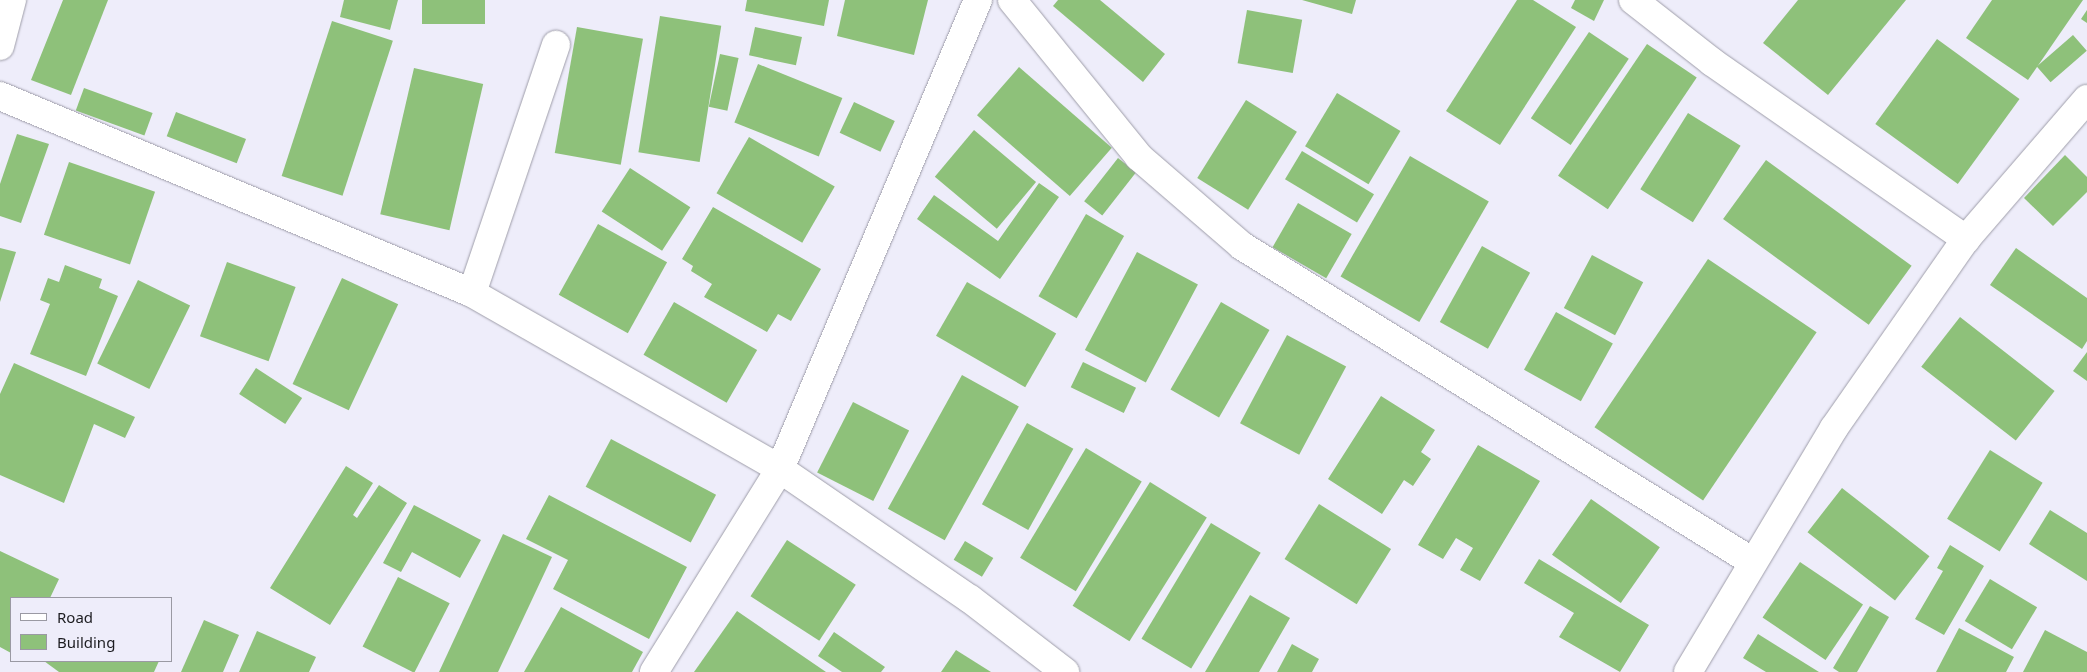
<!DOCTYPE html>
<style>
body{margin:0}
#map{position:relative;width:2087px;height:672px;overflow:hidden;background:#eeedfa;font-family:"Noto Sans",sans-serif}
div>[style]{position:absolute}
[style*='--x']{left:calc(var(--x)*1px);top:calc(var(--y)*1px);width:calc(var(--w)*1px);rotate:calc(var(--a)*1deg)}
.building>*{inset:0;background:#8ec17a;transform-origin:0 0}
.roads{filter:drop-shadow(0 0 1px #9e9da9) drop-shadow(0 0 1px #9e9da9)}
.street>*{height:28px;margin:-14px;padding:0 14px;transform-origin:14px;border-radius:14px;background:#fff}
span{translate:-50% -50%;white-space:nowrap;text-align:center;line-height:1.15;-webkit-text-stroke:4.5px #eeedfa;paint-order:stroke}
.legend{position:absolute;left:10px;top:597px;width:162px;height:65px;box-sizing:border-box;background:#eeedfa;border:1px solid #9a99a3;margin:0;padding:6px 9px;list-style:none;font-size:15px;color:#1c1c20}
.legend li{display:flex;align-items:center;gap:10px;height:25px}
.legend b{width:25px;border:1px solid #9a99a3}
</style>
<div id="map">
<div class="building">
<i style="clip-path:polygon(63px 0,108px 0,71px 95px,31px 80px)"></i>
<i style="clip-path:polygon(344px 0,398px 0,390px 30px,340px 17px)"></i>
<i style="left:422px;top:0;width:63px;height:24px"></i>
<i style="clip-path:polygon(747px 0,829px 0,824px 26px,745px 11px)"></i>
<i style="clip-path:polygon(845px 0,928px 0,914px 55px,837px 36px)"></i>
<i style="clip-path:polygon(1058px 0,1100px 0,1165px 54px,1143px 82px,1053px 6px)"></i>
<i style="clip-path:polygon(1302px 0,1356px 0,1352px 14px)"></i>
<i style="clip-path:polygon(1517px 0,1533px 0,1576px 27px,1500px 145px,1446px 111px)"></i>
<i style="clip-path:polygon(1575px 0,1604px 0,1594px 21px,1571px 8px)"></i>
<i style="clip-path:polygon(1798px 0,1906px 0,1828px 95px,1763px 43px)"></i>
<i style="clip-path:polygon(1992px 0,2083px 0,2028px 80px,1966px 38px)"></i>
<i style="left:1247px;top:10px;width:56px;height:54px;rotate:10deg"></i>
<i style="clip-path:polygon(2087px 10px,2087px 23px,2081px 19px)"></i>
<i style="left:660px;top:16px;width:62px;height:138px;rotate:9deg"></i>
<i style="left:332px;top:21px;width:64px;height:163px;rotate:18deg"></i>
<i style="left:577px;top:27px;width:67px;height:128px;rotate:10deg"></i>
<i style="left:755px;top:27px;width:48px;height:29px;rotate:12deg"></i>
<i style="left:1589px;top:32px;width:48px;height:104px;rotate:34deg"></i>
<i style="left:2073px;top:35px;width:21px;height:48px;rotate:49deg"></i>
<i style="left:1937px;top:39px;width:102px;height:105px;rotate:36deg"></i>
<i style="left:1647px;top:44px;width:60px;height:159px;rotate:34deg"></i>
<i style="left:720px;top:54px;width:19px;height:54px;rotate:12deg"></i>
<i style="left:758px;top:64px;width:91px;height:63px;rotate:22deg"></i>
<i style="left:1019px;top:67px;width:123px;height:64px;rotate:41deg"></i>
<i style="left:414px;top:68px;width:71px;height:150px;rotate:13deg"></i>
<i style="left:84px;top:88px;width:73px;height:24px;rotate:20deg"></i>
<i style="left:1337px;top:93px;width:74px;height:62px;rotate:31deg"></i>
<i style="left:1246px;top:100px;width:60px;height:92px;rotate:32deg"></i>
<i style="left:854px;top:102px;width:45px;height:34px;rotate:25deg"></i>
<i style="left:176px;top:112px;width:75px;height:26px;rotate:21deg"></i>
<i style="left:1688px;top:113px;width:62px;height:90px;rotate:32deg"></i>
<i style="left:974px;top:130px;width:81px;height:61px;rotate:40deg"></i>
<i style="clip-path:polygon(17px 134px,49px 144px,21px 223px,0 216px,0 184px)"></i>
<i style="left:749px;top:137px;width:99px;height:65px;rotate:30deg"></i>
<i style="left:1302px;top:151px;width:84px;height:33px;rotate:31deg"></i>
<i style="clip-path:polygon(2065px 155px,2087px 177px,2087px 192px,2053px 226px,2024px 198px)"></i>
<i style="left:1410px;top:156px;width:91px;height:139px;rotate:30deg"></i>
<i style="left:1118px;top:158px;width:23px;height:55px;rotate:38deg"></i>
<i style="left:1766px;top:160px;width:180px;height:73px;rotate:36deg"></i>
<i style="left:69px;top:162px;width:91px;height:77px;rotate:19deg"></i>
<i style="left:630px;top:168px;width:72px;height:52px;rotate:33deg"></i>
<i style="clip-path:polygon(1039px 183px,1059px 197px,1000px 279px,917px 219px,934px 195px,998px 241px)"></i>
<i style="left:1298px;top:203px;width:62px;height:51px;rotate:30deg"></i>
<i style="clip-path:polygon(713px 207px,821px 269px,791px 321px,778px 314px,767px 332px,704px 297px,712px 284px,691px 271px,693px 266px,682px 259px)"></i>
<i style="left:1086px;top:214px;width:44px;height:95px;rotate:30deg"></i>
<i style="left:598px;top:224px;width:79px;height:81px;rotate:29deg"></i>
<i style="left:1482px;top:246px;width:55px;height:87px;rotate:29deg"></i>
<i style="clip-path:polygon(0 248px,16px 252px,0 302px)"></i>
<i style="clip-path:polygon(2016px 248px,2087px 298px,2087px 341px,2082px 349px,1990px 285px)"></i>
<i style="left:1137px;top:252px;width:69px;height:111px;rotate:28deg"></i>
<i style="left:1592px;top:255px;width:58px;height:60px;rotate:28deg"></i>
<i style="left:1708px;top:259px;width:131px;height:203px;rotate:34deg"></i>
<i style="left:227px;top:262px;width:73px;height:79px;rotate:20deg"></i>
<i style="clip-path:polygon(65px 265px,102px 279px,99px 288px,118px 296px,86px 376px,30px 354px,50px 304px,40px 300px,48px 278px,59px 282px)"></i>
<i style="left:342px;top:278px;width:62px;height:117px;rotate:25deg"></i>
<i style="left:138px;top:280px;width:58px;height:93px;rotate:26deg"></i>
<i style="left:967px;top:282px;width:103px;height:62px;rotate:30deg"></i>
<i style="left:674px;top:302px;width:96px;height:61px;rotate:30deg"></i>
<i style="left:1221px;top:302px;width:56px;height:101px;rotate:30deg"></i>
<i style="left:1556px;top:312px;width:65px;height:66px;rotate:29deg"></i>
<i style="left:1960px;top:317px;width:120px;height:63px;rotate:38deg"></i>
<i style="left:1287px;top:335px;width:67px;height:100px;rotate:28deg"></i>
<i style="clip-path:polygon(2087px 352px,2087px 381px,2073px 371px)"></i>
<i style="left:1083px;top:362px;width:59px;height:28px;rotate:26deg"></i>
<i style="clip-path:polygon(14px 363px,135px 417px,125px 438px,94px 424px,64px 503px,0 475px,0 394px)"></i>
<i style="left:256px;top:368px;width:55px;height:31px;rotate:33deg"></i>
<i style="left:962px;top:375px;width:65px;height:153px;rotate:29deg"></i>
<i style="clip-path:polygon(1381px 396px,1435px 430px,1421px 452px,1431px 459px,1413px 486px,1404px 480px,1382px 514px,1328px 479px)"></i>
<i style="left:853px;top:402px;width:63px;height:79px;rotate:27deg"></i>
<i style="left:1027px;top:423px;width:53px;height:93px;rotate:29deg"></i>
<i style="left:611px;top:439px;width:119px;height:54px;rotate:28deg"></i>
<i style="clip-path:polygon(1478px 445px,1540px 481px,1480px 581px,1460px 570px,1473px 548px,1456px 538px,1443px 559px,1418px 545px)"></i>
<i style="left:1086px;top:448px;width:65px;height:128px;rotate:31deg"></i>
<i style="left:1990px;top:450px;width:62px;height:81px;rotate:32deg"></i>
<i style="clip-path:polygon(346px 466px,373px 483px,353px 515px,357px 518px,379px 485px,407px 503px,330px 625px,270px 588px)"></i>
<i style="left:1150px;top:482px;width:67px;height:146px;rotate:32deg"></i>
<i style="left:1842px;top:488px;width:111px;height:56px;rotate:38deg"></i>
<i style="clip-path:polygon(549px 495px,687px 567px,649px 639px,553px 589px,568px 560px,526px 539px)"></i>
<i style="left:1591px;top:499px;width:84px;height:68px;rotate:35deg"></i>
<i style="left:1319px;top:504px;width:85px;height:65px;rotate:32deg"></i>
<i style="clip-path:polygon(414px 505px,481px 540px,460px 578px,412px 552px,401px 572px,383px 563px)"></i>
<i style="clip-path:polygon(2050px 510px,2087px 533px,2087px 581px,2029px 544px)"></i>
<i style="left:1211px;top:523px;width:58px;height:135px;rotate:31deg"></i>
<i style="clip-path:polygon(503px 534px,552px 557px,498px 672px,439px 672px)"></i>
<i style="left:787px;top:540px;width:82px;height:67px;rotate:33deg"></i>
<i style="left:965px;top:541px;width:33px;height:22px;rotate:31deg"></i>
<i style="clip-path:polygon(1950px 545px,1984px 566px,1944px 635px,1915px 619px,1943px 571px,1937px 568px)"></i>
<i style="clip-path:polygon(0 551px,59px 579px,50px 598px,11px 598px,11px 653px,0 647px)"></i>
<i style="clip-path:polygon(1539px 559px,1649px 625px,1620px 672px,1559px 637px,1574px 613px,1524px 583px)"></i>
<i style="left:1800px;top:562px;width:76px;height:67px;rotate:34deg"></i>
<i style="left:398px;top:577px;width:58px;height:78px;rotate:27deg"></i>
<i style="left:1990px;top:579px;width:55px;height:49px;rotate:31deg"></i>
<i style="clip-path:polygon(1250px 595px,1290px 618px,1259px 672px,1205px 672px)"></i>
<i style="clip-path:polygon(1870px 606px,1889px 617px,1857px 672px,1839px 672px,1833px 668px)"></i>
<i style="clip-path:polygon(561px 607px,643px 652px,632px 672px,524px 672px)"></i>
<i style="clip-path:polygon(737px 611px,826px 672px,694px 672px)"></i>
<i style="clip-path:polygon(204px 620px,239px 635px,223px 672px,181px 672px)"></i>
<i style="clip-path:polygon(1959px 628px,2014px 657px,2006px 672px,1936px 672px)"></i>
<i style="clip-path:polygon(2045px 630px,2087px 652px,2087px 672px,2023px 672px)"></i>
<i style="clip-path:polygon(257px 631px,316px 657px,309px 672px,239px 672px)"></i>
<i style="clip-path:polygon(834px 632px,885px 667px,881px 672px,842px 672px,818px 656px)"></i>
<i style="clip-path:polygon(1758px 634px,1819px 672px,1766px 672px,1743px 658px)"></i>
<i style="clip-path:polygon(1292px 644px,1319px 659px,1312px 672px,1277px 672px)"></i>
<i style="clip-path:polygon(956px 650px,991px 672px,941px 672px)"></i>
<i style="clip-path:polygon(44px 661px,159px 661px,154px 672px,59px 672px)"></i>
</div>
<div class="roads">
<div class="street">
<i style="--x:1012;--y:0;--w:202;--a:51"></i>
<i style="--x:1139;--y:157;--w:136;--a:40.8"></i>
<i style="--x:1242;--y:246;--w:601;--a:31.73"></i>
<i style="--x:1633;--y:0;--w:100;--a:38.1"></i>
<i style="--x:1712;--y:62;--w:310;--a:34.9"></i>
<i style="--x:0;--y:46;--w:48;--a:-75.4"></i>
<i style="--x:0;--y:96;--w:511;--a:22.65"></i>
<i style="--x:472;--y:293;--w:355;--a:29.7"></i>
<i style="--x:780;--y:469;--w:230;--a:34.4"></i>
<i style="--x:970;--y:599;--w:120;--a:37.5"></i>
<i style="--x:472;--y:293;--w:262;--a:-71.3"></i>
<i style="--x:654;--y:672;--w:239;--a:-58.2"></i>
<i style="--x:780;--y:469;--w:509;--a:-67.11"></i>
<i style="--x:1688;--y:672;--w:284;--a:-59.1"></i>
<i style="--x:1834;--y:428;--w:231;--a:-55.1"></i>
<i style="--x:1966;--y:239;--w:185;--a:-49.2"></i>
</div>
</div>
<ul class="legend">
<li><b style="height:6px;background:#fff"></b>Road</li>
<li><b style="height:14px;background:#8ec17a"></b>Building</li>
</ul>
</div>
